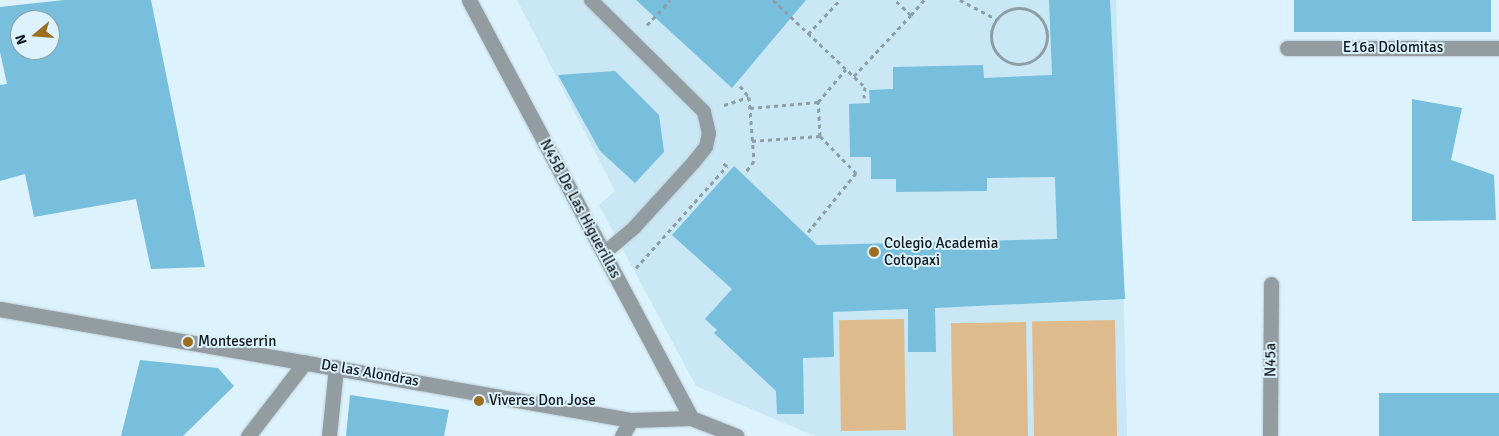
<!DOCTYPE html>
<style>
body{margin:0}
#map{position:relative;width:1499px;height:436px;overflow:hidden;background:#dcf2fc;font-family:Signika,sans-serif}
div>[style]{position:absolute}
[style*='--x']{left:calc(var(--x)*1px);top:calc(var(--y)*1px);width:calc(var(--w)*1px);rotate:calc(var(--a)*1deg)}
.built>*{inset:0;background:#cae7f5}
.green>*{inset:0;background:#debb8c;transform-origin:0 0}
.building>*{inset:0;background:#78bedd;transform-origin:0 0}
.path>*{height:3px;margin-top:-1.5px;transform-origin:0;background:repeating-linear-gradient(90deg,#8e9ea6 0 4px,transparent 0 8px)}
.path>.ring{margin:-1.5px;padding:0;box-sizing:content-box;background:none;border:3px solid #8e9ea6;border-radius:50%}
.roads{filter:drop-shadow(0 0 1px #bccfd8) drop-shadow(0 0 1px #bccfd8)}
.lane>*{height:14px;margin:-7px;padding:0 7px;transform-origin:7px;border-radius:7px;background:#939ca0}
.street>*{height:15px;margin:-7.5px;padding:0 7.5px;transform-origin:7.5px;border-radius:7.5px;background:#939ca0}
.dots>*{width:14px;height:14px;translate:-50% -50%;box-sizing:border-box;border:2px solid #dcf2fc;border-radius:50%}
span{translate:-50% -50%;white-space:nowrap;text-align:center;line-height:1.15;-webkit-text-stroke:4px #dcf2fc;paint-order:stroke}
.street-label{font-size:15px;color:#11181c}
.poi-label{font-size:15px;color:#11181c}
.left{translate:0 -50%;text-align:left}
.north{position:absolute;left:10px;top:10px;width:50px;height:50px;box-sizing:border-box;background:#dcf2fc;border:1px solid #8b9ba2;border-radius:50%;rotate:252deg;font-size:14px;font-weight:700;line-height:20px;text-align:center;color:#11181c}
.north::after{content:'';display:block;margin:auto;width:18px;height:22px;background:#9d6d20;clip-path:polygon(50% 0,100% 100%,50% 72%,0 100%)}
</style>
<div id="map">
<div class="built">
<i style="clip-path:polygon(517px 0,1116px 0,1127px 436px,815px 436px,696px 386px,599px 205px,615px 191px)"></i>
</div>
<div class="green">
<i style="left:904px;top:319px;width:111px;height:65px;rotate:89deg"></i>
<i style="left:1115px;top:320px;width:116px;height:83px;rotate:89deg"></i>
<i style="left:1026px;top:322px;width:114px;height:75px;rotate:89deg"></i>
</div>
<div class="building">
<i style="clip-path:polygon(evenodd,64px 0,151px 0,205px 267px,151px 269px,136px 199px,34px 217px,25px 174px,0 181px,0 85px,7px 84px,0 52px,0 7px,64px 0,20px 20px,50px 20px,50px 50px,20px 50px,20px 20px)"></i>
<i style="clip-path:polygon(636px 0,806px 0,732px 88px)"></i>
<i style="clip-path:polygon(1049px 0,1110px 0,1125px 299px,935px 308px,936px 352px,908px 352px,908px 309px,833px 312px,834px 357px,803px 358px,804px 414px,777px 414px,776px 391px,714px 333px,717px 330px,705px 319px,732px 289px,672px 235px,734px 166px,817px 245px,1057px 239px,1055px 177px,987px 178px,987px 191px,896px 192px,896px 179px,871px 179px,871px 157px,850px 157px,849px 104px,870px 103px,869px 90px,893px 89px,893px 67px,983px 65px,984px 78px,1052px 75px)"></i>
<i style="left:1294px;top:0;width:197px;height:32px"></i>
<i style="clip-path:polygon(615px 71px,659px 115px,664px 152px,635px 183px,600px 151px,558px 75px)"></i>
<i style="clip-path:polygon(1412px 99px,1462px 108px,1451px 160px,1494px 175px,1496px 220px,1412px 221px)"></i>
<i style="clip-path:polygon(140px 360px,218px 368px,234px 386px,183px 436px,121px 436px)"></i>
<i style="left:1499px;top:393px;width:43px;height:120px;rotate:90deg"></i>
<i style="clip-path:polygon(350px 395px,449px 410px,444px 436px,346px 436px)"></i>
</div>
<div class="path">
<i style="--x:773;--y:0;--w:127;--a:43.4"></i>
<i style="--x:865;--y:87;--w:11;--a:95"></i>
<i style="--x:960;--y:0;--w:41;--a:27.8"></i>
<i class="ring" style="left:991px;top:8px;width:53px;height:53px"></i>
<i style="--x:911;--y:15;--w:20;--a:-49"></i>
<i style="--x:647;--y:25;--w:34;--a:-47"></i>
<i style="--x:808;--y:34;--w:47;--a:-46.7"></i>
<i style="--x:854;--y:76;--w:83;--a:-46.9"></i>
<i style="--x:911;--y:15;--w:22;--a:-137"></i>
<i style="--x:740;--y:86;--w:14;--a:51"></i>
<i style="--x:724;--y:105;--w:26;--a:-18"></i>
<i style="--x:749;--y:97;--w:64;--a:85.5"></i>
<i style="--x:754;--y:161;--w:15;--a:127"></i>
<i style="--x:750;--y:108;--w:68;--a:-5"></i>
<i style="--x:820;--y:136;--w:34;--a:-93"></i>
<i style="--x:818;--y:102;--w:43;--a:-49.7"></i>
<i style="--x:752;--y:141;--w:68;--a:-4.2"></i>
<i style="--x:820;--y:136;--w:52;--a:45.8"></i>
<i style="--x:856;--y:173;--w:76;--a:129.1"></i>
<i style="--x:636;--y:268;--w:137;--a:-48.3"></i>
<i style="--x:727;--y:166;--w:5;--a:-143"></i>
</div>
<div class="roads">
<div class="lane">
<i style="--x:591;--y:0;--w:159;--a:44.7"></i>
<i style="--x:704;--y:112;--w:22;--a:77"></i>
<i style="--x:709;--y:133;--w:14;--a:102"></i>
<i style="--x:706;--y:147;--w:19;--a:129"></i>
<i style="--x:694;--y:162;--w:89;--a:132.3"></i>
<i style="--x:634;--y:228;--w:39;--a:140"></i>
</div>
<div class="street">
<i style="--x:469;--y:0;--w:473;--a:62"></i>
<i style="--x:1287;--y:48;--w:212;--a:0"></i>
<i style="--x:0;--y:309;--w:641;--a:9.98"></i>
<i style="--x:631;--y:420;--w:60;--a:-1.9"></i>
<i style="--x:691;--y:418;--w:49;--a:21.4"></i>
<i style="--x:248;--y:436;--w:93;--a:-52.4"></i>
<i style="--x:329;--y:436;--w:69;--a:-84.2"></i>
<i style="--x:622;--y:436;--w:18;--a:-61"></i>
<i style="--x:1270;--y:436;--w:152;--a:-89.6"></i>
</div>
</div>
<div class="dots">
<i style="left:874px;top:252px;background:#9d6d20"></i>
<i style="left:188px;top:342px;background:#9d6d20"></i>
<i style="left:479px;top:401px;background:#9d6d20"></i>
</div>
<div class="street-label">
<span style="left:1393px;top:48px">E16a Dolomitas</span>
<span style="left:580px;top:209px;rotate:62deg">N45B De Las Higuerillas</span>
<span style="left:1271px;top:360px;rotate:-90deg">N45a</span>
<span style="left:370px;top:373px;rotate:10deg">De las Alondras</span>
</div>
<div class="poi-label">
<span class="left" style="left:884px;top:252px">Colegio Academia<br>Cotopaxi</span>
<span class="left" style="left:198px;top:342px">Monteserrin</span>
<span class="left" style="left:489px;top:401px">Viveres Don Jose</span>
</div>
<div class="north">N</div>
</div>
